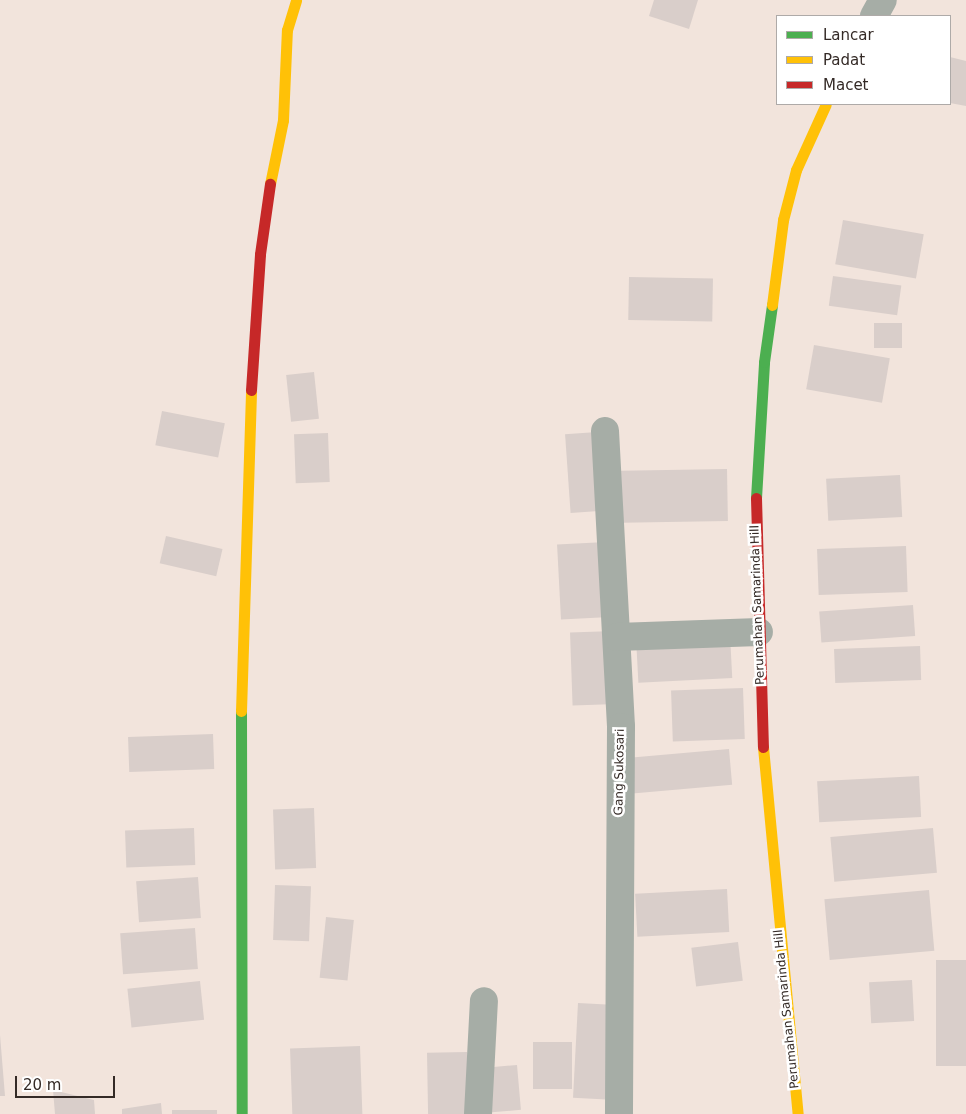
<!DOCTYPE html>
<style>
body{margin:0}
#map{position:relative;width:966px;height:1114px;overflow:hidden;background:#f2e4dc;font-family:"DejaVu Sans",sans-serif}
div>[style]{position:absolute}
[style*='--x']{left:calc(var(--x)*1px);top:calc(var(--y)*1px);width:calc(var(--w)*1px);rotate:calc(var(--a)*1deg)}
.building>*{inset:0;background:#d9ceca;transform-origin:0 0}
.street>*{height:28px;margin:-14px;padding:0 14px;transform-origin:14px;border-radius:14px;background:#a6ada6}
.fast>*{height:11px;margin:-5.5px;padding:0 5.5px;transform-origin:5.5px;border-radius:5.5px;background:#4caf50}
.slow>*{height:11px;margin:-5.5px;padding:0 5.5px;transform-origin:5.5px;border-radius:5.5px;background:#ffc107}
.jam>*{height:11px;margin:-5.5px;padding:0 5.5px;transform-origin:5.5px;border-radius:5.5px;background:#c62828}
span{translate:-50% -50%;white-space:nowrap;text-align:center;line-height:1.15;-webkit-text-stroke:5px #fff;paint-order:stroke}
.street-label{font-size:12px;color:#342a26}
.legend{position:absolute;left:776px;top:15px;width:175px;height:90px;box-sizing:border-box;background:#fff;border:1px solid #aeaaa8;margin:0;padding:6px 9px;list-style:none;font-size:15px;color:#342a26}
.legend li{display:flex;align-items:center;gap:10px;height:25px}
.legend b{width:25px;border:1px solid #aeaaa8}
.scale{position:absolute;left:15px;top:1076px;width:100px;height:22px;box-sizing:border-box;border:2px solid #342a26;border-top:0;padding-left:6px;font-size:15px;line-height:18px;white-space:nowrap;color:#342a26;-webkit-text-stroke:4px #fff;paint-order:stroke}
</style>
<div id="map">
<div class="building">
<i style="clip-path:polygon(654px 0,698px 0,689px 29px,649px 16px)"></i>
<i style="clip-path:polygon(950px 57px,966px 61px,966px 106px,950px 103px)"></i>
<i style="left:843px;top:220px;width:82px;height:45px;rotate:10deg"></i>
<i style="left:833px;top:276px;width:69px;height:30px;rotate:8deg"></i>
<i style="left:629px;top:277px;width:84px;height:43px;rotate:1deg"></i>
<i style="left:874px;top:323px;width:28px;height:25px"></i>
<i style="left:814px;top:345px;width:77px;height:45px;rotate:10deg"></i>
<i style="left:314px;top:372px;width:47px;height:28px;rotate:84deg"></i>
<i style="left:162px;top:411px;width:64px;height:35px;rotate:11deg"></i>
<i style="left:597px;top:432px;width:79px;height:32px;rotate:86deg"></i>
<i style="left:328px;top:433px;width:49px;height:34px;rotate:88deg"></i>
<i style="left:727px;top:469px;width:52px;height:106px;rotate:89deg"></i>
<i style="left:900px;top:475px;width:42px;height:74px;rotate:87deg"></i>
<i style="left:166px;top:536px;width:58px;height:28px;rotate:13deg"></i>
<i style="left:606px;top:542px;width:75px;height:49px;rotate:87deg"></i>
<i style="left:906px;top:546px;width:46px;height:89px;rotate:88deg"></i>
<i style="left:913px;top:605px;width:31px;height:94px;rotate:86deg"></i>
<i style="left:614px;top:631px;width:73px;height:44px;rotate:88deg"></i>
<i style="left:730px;top:635px;width:43px;height:94px;rotate:87deg"></i>
<i style="left:920px;top:646px;width:34px;height:86px;rotate:88deg"></i>
<i style="left:743px;top:688px;width:51px;height:72px;rotate:88deg"></i>
<i style="left:213px;top:734px;width:35px;height:85px;rotate:88deg"></i>
<i style="left:729px;top:749px;width:36px;height:100px;rotate:85deg"></i>
<i style="left:919px;top:776px;width:41px;height:102px;rotate:87deg"></i>
<i style="left:314px;top:808px;width:60px;height:41px;rotate:88deg"></i>
<i style="left:194px;top:828px;width:37px;height:69px;rotate:88deg"></i>
<i style="left:933px;top:828px;width:45px;height:103px;rotate:85deg"></i>
<i style="left:198px;top:877px;width:41px;height:62px;rotate:86deg"></i>
<i style="left:275px;top:885px;width:36px;height:55px;rotate:2deg"></i>
<i style="left:727px;top:889px;width:43px;height:92px;rotate:87deg"></i>
<i style="left:929px;top:890px;width:61px;height:105px;rotate:85deg"></i>
<i style="left:326px;top:917px;width:28px;height:61px;rotate:6deg"></i>
<i style="left:195px;top:928px;width:41px;height:75px;rotate:86deg"></i>
<i style="left:738px;top:942px;width:39px;height:47px;rotate:83deg"></i>
<i style="left:966px;top:960px;width:106px;height:30px;rotate:90deg"></i>
<i style="left:912px;top:980px;width:41px;height:43px;rotate:87deg"></i>
<i style="left:200px;top:981px;width:39px;height:73px;rotate:84deg"></i>
<i style="left:578px;top:1003px;width:38px;height:95px;rotate:3deg"></i>
<i style="clip-path:polygon(0 1035px,5px 1096px,0 1096px)"></i>
<i style="left:533px;top:1042px;width:39px;height:47px"></i>
<i style="left:360px;top:1046px;width:68px;height:70px;rotate:88deg"></i>
<i style="left:467px;top:1052px;width:62px;height:40px;rotate:89deg"></i>
<i style="left:517px;top:1065px;width:45px;height:32px;rotate:85deg"></i>
<i style="clip-path:polygon(53px 1090px,94px 1100px,95px 1114px,55px 1114px)"></i>
<i style="clip-path:polygon(161px 1103px,162px 1114px,122px 1114px,122px 1109px)"></i>
<i style="left:172px;top:1110px;width:45px;height:4px"></i>
</div>
<div class="street">
<i style="--x:874;--y:16;--w:18;--a:-61"></i>
<i style="--x:605;--y:431;--w:296;--a:86.9"></i>
<i style="--x:621;--y:727;--w:387;--a:90.3"></i>
<i style="--x:617;--y:637;--w:142;--a:-2"></i>
<i style="--x:478;--y:1114;--w:113;--a:-87"></i>
</div>
<div class="fast">
<i style="--x:756;--y:498;--w:136;--a:-86.6"></i>
<i style="--x:764;--y:362;--w:58;--a:-82"></i>
<i style="--x:241;--y:711;--w:403;--a:89.9"></i>
</div>
<div class="slow">
<i style="--x:270;--y:184;--w:65;--a:-78.5"></i>
<i style="--x:283;--y:120;--w:90;--a:-87.5"></i>
<i style="--x:287;--y:30;--w:31;--a:-73"></i>
<i style="--x:772;--y:305;--w:86;--a:-82.6"></i>
<i style="--x:783;--y:220;--w:52;--a:-75.4"></i>
<i style="--x:796;--y:170;--w:72;--a:-65.6"></i>
<i style="--x:241;--y:711;--w:321;--a:-88.2"></i>
<i style="--x:763;--y:747;--w:369;--a:84.6"></i>
</div>
<div class="jam">
<i style="--x:251;--y:390;--w:136;--a:-86.2"></i>
<i style="--x:260;--y:254;--w:71;--a:-81.9"></i>
<i style="--x:756;--y:498;--w:249;--a:88.4"></i>
</div>
<div class="street-label">
<span style="left:758px;top:605px;rotate:-92deg">Perumahan Samarinda Hill</span>
<span style="left:620px;top:772px;rotate:-89deg">Gang Sukosari</span>
<span style="left:787px;top:1009px;rotate:-96deg">Perumahan Samarinda Hill</span>
</div>
<ul class="legend">
<li><b style="height:6px;background:#4caf50"></b>Lancar</li>
<li><b style="height:6px;background:#ffc107"></b>Padat</li>
<li><b style="height:6px;background:#c62828"></b>Macet</li>
</ul>
<div class="scale">20 m</div>
</div>
